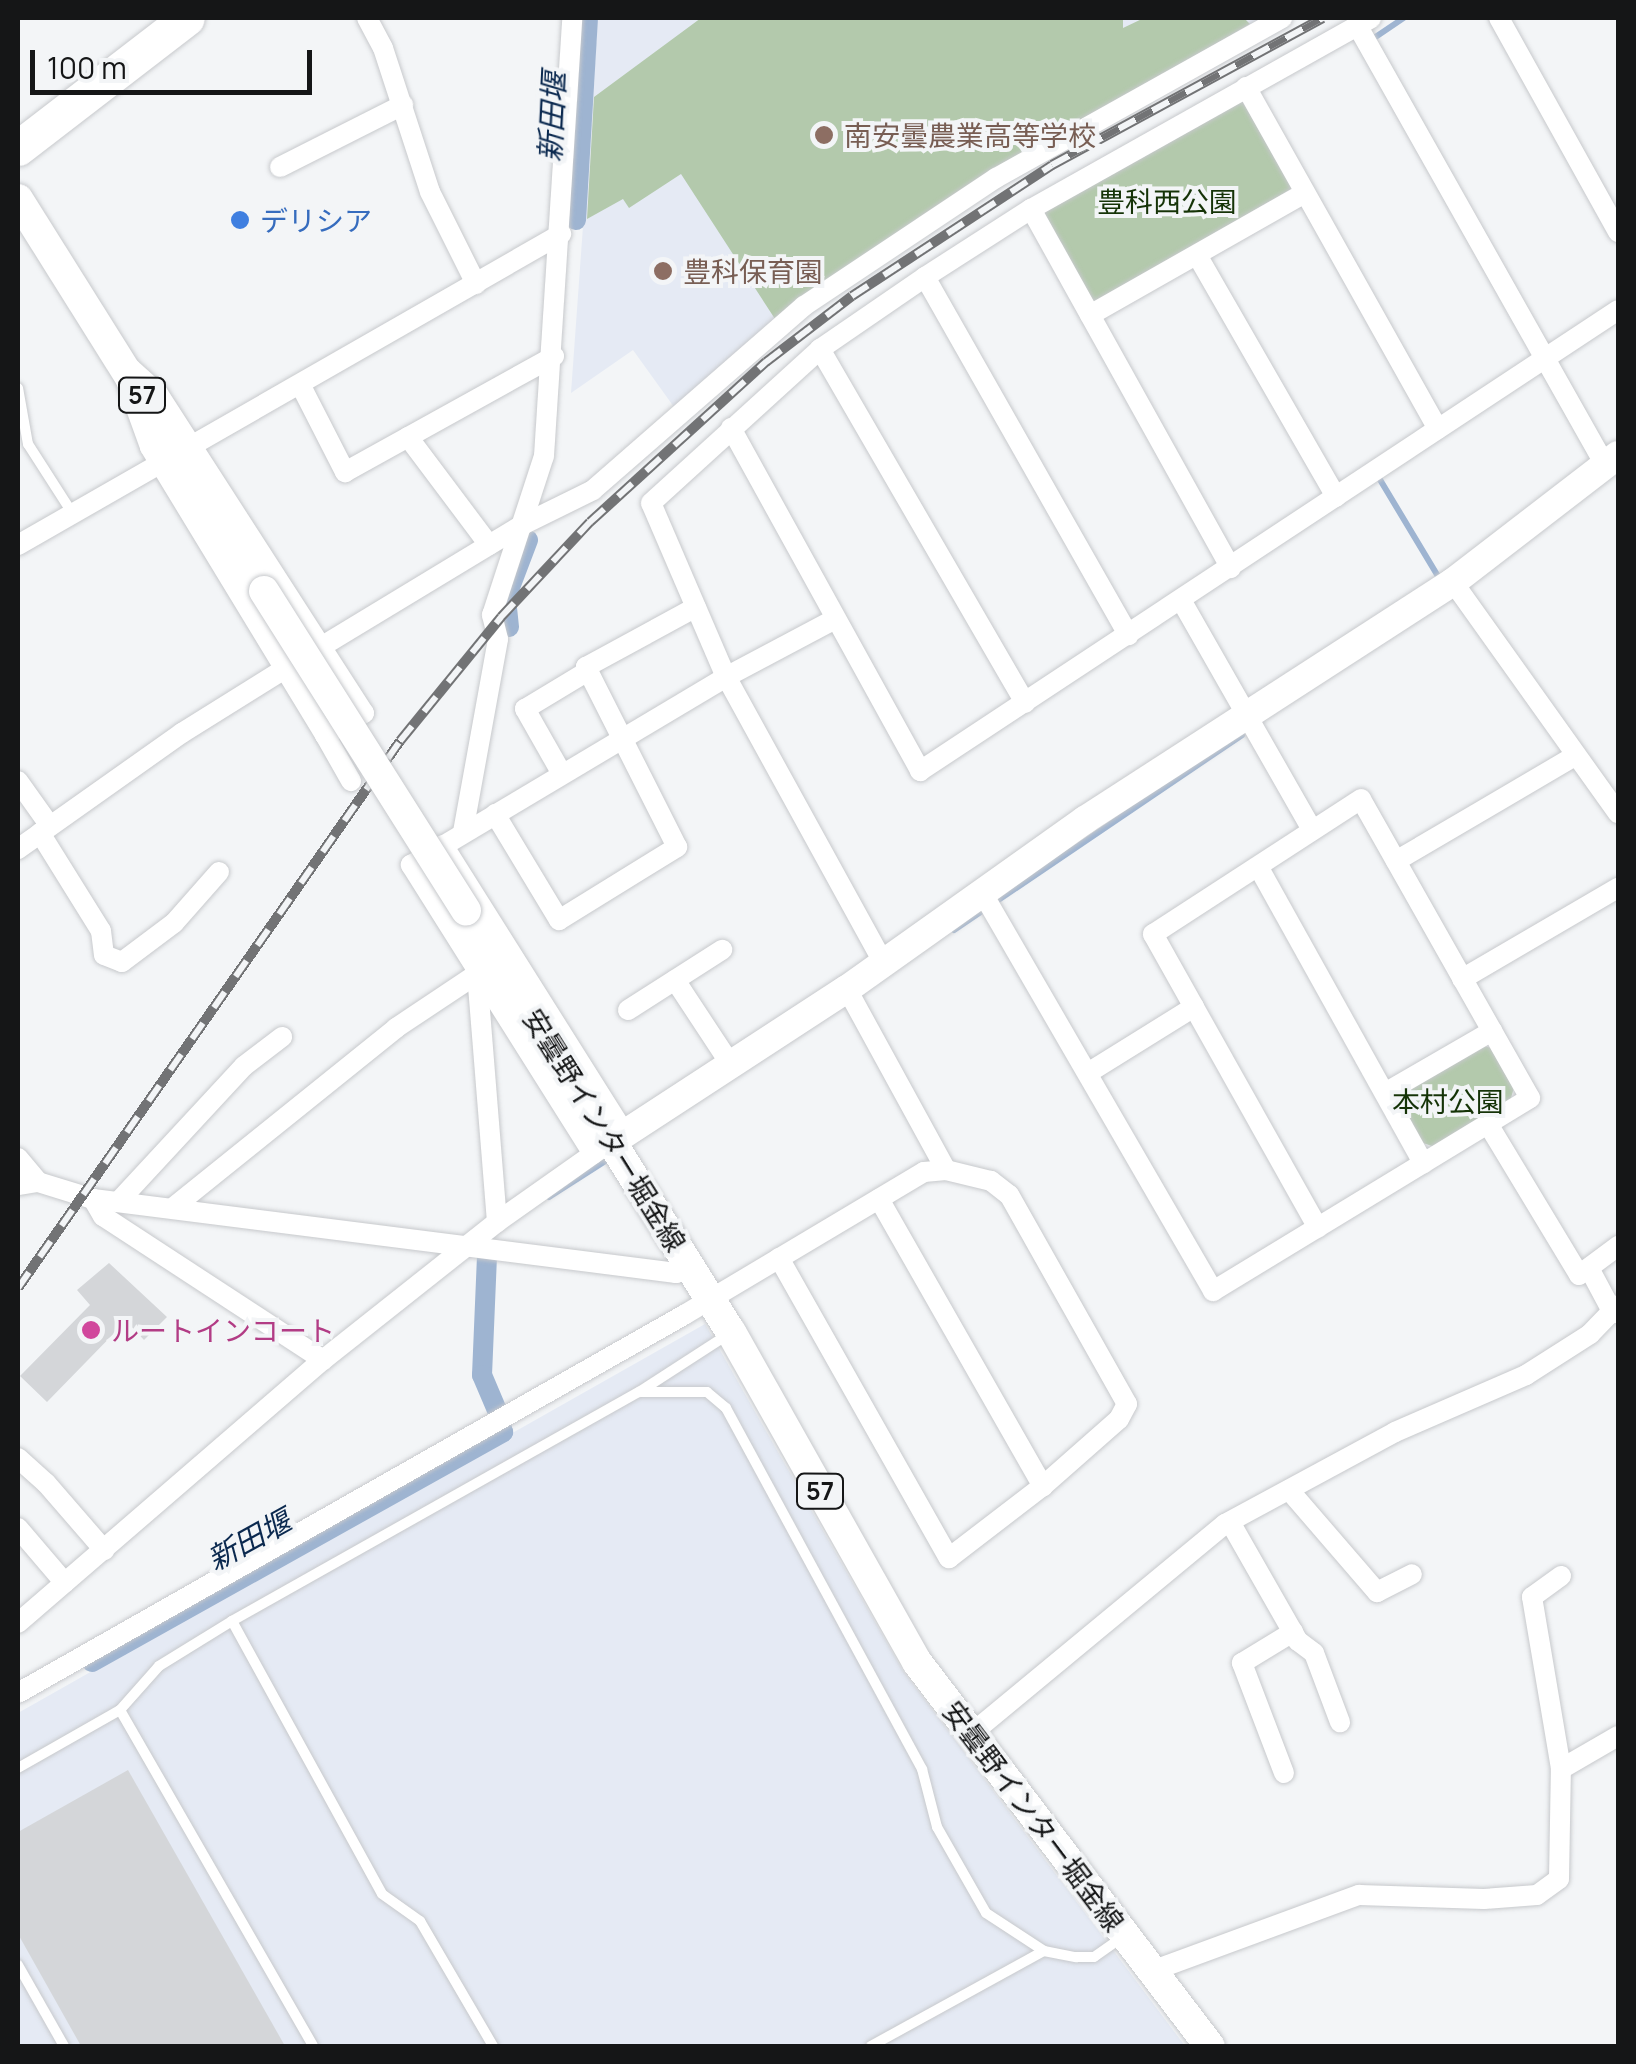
<!DOCTYPE html>
<meta charset="utf-8">
<style>
body{margin:0}
#map{position:relative;width:1636px;height:2064px;overflow:hidden;background:#f3f5f7;font-family:Manrope,"Noto Sans JP",sans-serif}
div>[style]{position:absolute}
[style*='--x']{left:calc(var(--x)*1px);top:calc(var(--y)*1px);width:calc(var(--w)*1px);rotate:calc(var(--a)*1deg)}
.built>*{inset:0;background:#e5eaf4}
.green>*{inset:0;background:#b3c9ac;transform-origin:0 0}
.stream>*{height:6px;margin:-3px;padding:0 3px;transform-origin:3px;border-radius:3px;background:#9eb4d1}
.canal>*{height:20px;margin:-10px;padding:0 10px;transform-origin:10px;border-radius:10px;background:#9eb4d1}
.building>*{inset:0;background:#d4d6d9}
.roads{filter:drop-shadow(0 0 2px #c7c9cc) drop-shadow(0 0 2px #c7c9cc)}
.lane>*{height:10px;margin:-5px;padding:0 5px;transform-origin:5px;border-radius:5px;background:#fff}
.street>*{height:20px;margin:-10px;padding:0 10px;transform-origin:10px;border-radius:10px;background:#fff}
.secondary>*{height:28px;margin:-14px;padding:0 14px;transform-origin:14px;border-radius:14px;background:#fff}
.primary>*{height:30px;margin:-15px;padding:0 15px;transform-origin:15px;border-radius:15px;background:#fff}
.highway>*{height:35px;margin:-17.5px;padding:0 17.5px;transform-origin:17.5px;border-radius:17.5px;background:#fff}
.rail>*{height:10px;margin-top:-5px;transform-origin:0;background:repeating-linear-gradient(90deg,#f3f5f7 0 19px,#727375 0 38px);box-sizing:border-box;border-block:2px solid #727375}
.bridges{filter:drop-shadow(0 0 2px #c7c9cc) drop-shadow(0 0 2px #c7c9cc)}
.primary-bridge>*{height:30px;margin:-15px;padding:0 15px;transform-origin:15px;border-radius:15px;background:#fff}
.dots>*{width:28px;height:28px;translate:-50% -50%;box-sizing:border-box;border:5px solid #f3f5f7;border-radius:50%}
span{translate:-50% -50%;white-space:nowrap;text-align:center;line-height:1.15;-webkit-text-stroke:8px #f3f5f7;paint-order:stroke}
.shield-label span{padding:2px 8px;background:#f3f5f7;border:2px solid;border-radius:8px;-webkit-text-stroke-width:0}
.shield-label{font-size:25px;color:#151617;font-weight:700}
.education-label{font-size:28px;color:#785e54}
.left{translate:0 -50%;text-align:left}
.park-label{font-size:28px;color:#153307}
.shop-label{font-size:28px;color:#366cbe}
.street-label{font-size:28px;color:#151617}
.hotel-label{font-size:28px;color:#b23c85}
.water-label{font-size:30px;color:#0b294f;font-style:italic}
.frame{position:absolute;inset:0;border:20px solid #151617;pointer-events:none}
.scale{position:absolute;left:30px;top:50px;width:282px;height:45px;box-sizing:border-box;border:5px solid #151617;border-top:0;padding-left:12px;font-size:30px;line-height:35px;white-space:nowrap;color:#151617;-webkit-text-stroke:8px #f3f5f7;paint-order:stroke}
</style>
<div id="map">
<div class="built">
<i style="clip-path:polygon(598px 18px,1263px 18px,986px 177px,674px 407px,633px 350px,571px 393px)"></i>
<i style="clip-path:polygon(705px 1324px,903px 1671px,1185px 2046px,18px 2046px,18px 1713px)"></i>
</div>
<div class="green">
<i style="clip-path:polygon(701px 18px,1123px 18px,1123px 28px,1144px 18px,1244px 18px,1250px 24px,986px 177px,777px 322px,681px 174px,629px 208px,623px 199px,587px 219px,594px 97px)"></i>
<i style="left:1241px;top:99px;width:103px;height:229px;rotate:60deg"></i>
<i style="clip-path:polygon(1481px 1045px,1491px 1048px,1514px 1088px,1510px 1101px,1435px 1147px,1423px 1143px,1399px 1100px,1403px 1089px)"></i>
</div>
<div class="stream">
<i style="--x:1374;--y:38;--w:36;--a:-34"></i>
<i style="--x:1376;--y:473;--w:128;--a:59"></i>
<i style="--x:954;--y:930;--w:348;--a:-34.1"></i>
<i style="--x:549;--y:1197;--w:72;--a:-32.6"></i>
</div>
<div class="canal">
<i style="--x:576;--y:220;--w:202;--a:-86.6"></i>
<i style="--x:509;--y:627;--w:29;--a:-96"></i>
<i style="--x:506;--y:598;--w:62;--a:-69.2"></i>
<i style="--x:487;--y:1256;--w:119;--a:92.4"></i>
<i style="--x:482;--y:1375;--w:39;--a:67"></i>
<i style="--x:92;--y:1662;--w:471;--a:-29.2"></i>
<i style="--x:503;--y:1432;--w:7;--a:-106"></i>
</div>
<div class="building">
<i style="clip-path:polygon(109px 1263px,167px 1317px,144px 1340px,126px 1321px,47px 1402px,20px 1376px,90px 1305px,77px 1290px)"></i>
<i style="clip-path:polygon(128px 1770px,285px 2046px,81px 2046px,18px 1934px,18px 1832px)"></i>
</div>
<div class="roads">
<div class="lane">
<i style="--x:18;--y:388;--w:57;--a:79.9"></i>
<i style="--x:28;--y:444;--w:83;--a:57.3"></i>
<i style="--x:641;--y:1392;--w:66;--a:0"></i>
<i style="--x:707;--y:1392;--w:25;--a:40"></i>
<i style="--x:726;--y:1408;--w:411;--a:61.5"></i>
<i style="--x:922;--y:1769;--w:60;--a:75.5"></i>
<i style="--x:937;--y:1827;--w:99;--a:60.3"></i>
<i style="--x:986;--y:1913;--w:69;--a:33.2"></i>
<i style="--x:1044;--y:1951;--w:33;--a:11"></i>
<i style="--x:1076;--y:1957;--w:18;--a:0"></i>
<i style="--x:1094;--y:1957;--w:37;--a:-35"></i>
<i style="--x:232;--y:1621;--w:311;--a:61.2"></i>
<i style="--x:382;--y:1894;--w:47;--a:35.4"></i>
<i style="--x:420;--y:1921;--w:145;--a:59.7"></i>
<i style="--x:120;--y:1710;--w:387;--a:60.1"></i>
<i style="--x:18;--y:1768;--w:117;--a:-29.6"></i>
<i style="--x:120;--y:1710;--w:59;--a:-48.4"></i>
<i style="--x:159;--y:1666;--w:86;--a:-31.7"></i>
<i style="--x:232;--y:1621;--w:467;--a:-29.4"></i>
<i style="--x:639;--y:1392;--w:105;--a:-32.9"></i>
<i style="--x:18;--y:1965;--w:93;--a:60.4"></i>
<i style="--x:871;--y:2046;--w:197;--a:-28.8"></i>
</div>
<div class="street">
<i style="--x:367;--y:18;--w:34;--a:62"></i>
<i style="--x:383;--y:48;--w:151;--a:71.9"></i>
<i style="--x:430;--y:192;--w:103;--a:63.4"></i>
<i style="--x:1499;--y:18;--w:245;--a:60.9"></i>
<i style="--x:1357;--y:25;--w:505;--a:60.59"></i>
<i style="--x:1246;--y:87;--w:392;--a:60.7"></i>
<i style="--x:280;--y:167;--w:138;--a:-26.8"></i>
<i style="--x:1031;--y:209;--w:411;--a:60.9"></i>
<i style="--x:1197;--y:255;--w:279;--a:60.1"></i>
<i style="--x:925;--y:277;--w:412;--a:60.4"></i>
<i style="--x:1090;--y:315;--w:247;--a:-29.6"></i>
<i style="--x:820;--y:349;--w:409;--a:59.9"></i>
<i style="--x:117;--y:356;--w:54;--a:42"></i>
<i style="--x:157;--y:392;--w:382;--a:57.2"></i>
<i style="--x:364;--y:713;--w:45;--a:150.6"></i>
<i style="--x:325;--y:735;--w:337;--a:-121.3"></i>
<i style="--x:150;--y:447;--w:97;--a:-109.9"></i>
<i style="--x:301;--y:386;--w:97;--a:62.9"></i>
<i style="--x:345;--y:472;--w:239;--a:-29"></i>
<i style="--x:731;--y:428;--w:392;--a:61.1"></i>
<i style="--x:920;--y:771;--w:836;--a:-33.44"></i>
<i style="--x:408;--y:437;--w:135;--a:53.1"></i>
<i style="--x:18;--y:545;--w:626;--a:-29.8"></i>
<i style="--x:1453;--y:582;--w:284;--a:54.5"></i>
<i style="--x:1181;--y:600;--w:265;--a:60.3"></i>
<i style="--x:325;--y:735;--w:53;--a:60.5"></i>
<i style="--x:562;--y:774;--w:75;--a:-119.6"></i>
<i style="--x:525;--y:709;--w:74;--a:-31.1"></i>
<i style="--x:18;--y:781;--w:55;--a:54.6"></i>
<i style="--x:495;--y:814;--w:124;--a:58.9"></i>
<i style="--x:559;--y:920;--w:139;--a:-31.7"></i>
<i style="--x:677;--y:847;--w:202;--a:-116.8"></i>
<i style="--x:586;--y:667;--w:125;--a:-28.6"></i>
<i style="--x:463;--y:832;--w:196;--a:-79.7"></i>
<i style="--x:498;--y:639;--w:25;--a:-104"></i>
<i style="--x:492;--y:615;--w:167;--a:-71.9"></i>
<i style="--x:544;--y:456;--w:439;--a:-86.3"></i>
<i style="--x:40;--y:833;--w:115;--a:58.1"></i>
<i style="--x:101;--y:931;--w:24;--a:83"></i>
<i style="--x:104;--y:955;--w:19;--a:21"></i>
<i style="--x:122;--y:962;--w:65;--a:-36.9"></i>
<i style="--x:174;--y:923;--w:68;--a:-48.6"></i>
<i style="--x:443;--y:845;--w:342;--a:57.8"></i>
<i style="--x:18;--y:849;--w:201;--a:-35.3"></i>
<i style="--x:182;--y:733;--w:123;--a:-32"></i>
<i style="--x:286;--y:668;--w:276;--a:-31.2"></i>
<i style="--x:522;--y:525;--w:79;--a:-26.2"></i>
<i style="--x:593;--y:490;--w:280;--a:-41.1"></i>
<i style="--x:804;--y:306;--w:231;--a:-33.7"></i>
<i style="--x:996;--y:178;--w:328;--a:-29.2"></i>
<i style="--x:1396;--y:861;--w:208;--a:-30.4"></i>
<i style="--x:1259;--y:868;--w:338;--a:60.9"></i>
<i style="--x:983;--y:894;--w:459;--a:59.9"></i>
<i style="--x:1213;--y:1291;--w:371;--a:-31.3"></i>
<i style="--x:1530;--y:1098;--w:343;--a:-119.5"></i>
<i style="--x:1361;--y:799;--w:248;--a:147"></i>
<i style="--x:1153;--y:934;--w:84;--a:60.7"></i>
<i style="--x:1194;--y:1007;--w:125;--a:148.1"></i>
<i style="--x:883;--y:962;--w:325;--a:-118.8"></i>
<i style="--x:726;--y:677;--w:189;--a:-113.3"></i>
<i style="--x:651;--y:503;--w:229;--a:-42.3"></i>
<i style="--x:820;--y:349;--w:127;--a:-34.4"></i>
<i style="--x:925;--y:277;--w:126;--a:-32.7"></i>
<i style="--x:1031;--y:209;--w:390;--a:-29.3"></i>
<i style="--x:1462;--y:979;--w:181;--a:-30.3"></i>
<i style="--x:675;--y:980;--w:102;--a:56.6"></i>
<i style="--x:1194;--y:1007;--w:253;--a:60.7"></i>
<i style="--x:628;--y:1010;--w:112;--a:-32.6"></i>
<i style="--x:1385;--y:1093;--w:124;--a:-30.1"></i>
<i style="--x:1488;--y:1124;--w:176;--a:58.9"></i>
<i style="--x:1579;--y:1275;--w:49;--a:-36.6"></i>
<i style="--x:593;--y:1154;--w:342;--a:-122.2"></i>
<i style="--x:411;--y:865;--w:367;--a:-30.8"></i>
<i style="--x:726;--y:677;--w:123;--a:-28"></i>
<i style="--x:18;--y:1158;--w:31;--a:50"></i>
<i style="--x:18;--y:1185;--w:20;--a:-9"></i>
<i style="--x:38;--y:1182;--w:58;--a:17.2"></i>
<i style="--x:93;--y:1199;--w:588;--a:7.23"></i>
<i style="--x:676;--y:1273;--w:16;--a:-27"></i>
<i style="--x:93;--y:1199;--w:20;--a:60"></i>
<i style="--x:103;--y:1216;--w:263;--a:33.2"></i>
<i style="--x:879;--y:1199;--w:331;--a:60.3"></i>
<i style="--x:119;--y:1201;--w:184;--a:-47.2"></i>
<i style="--x:244;--y:1066;--w:48;--a:-37.3"></i>
<i style="--x:175;--y:1206;--w:284;--a:-38.8"></i>
<i style="--x:396;--y:1028;--w:97;--a:-33.7"></i>
<i style="--x:497;--y:1222;--w:128;--a:-35.2"></i>
<i style="--x:779;--y:1258;--w:345;--a:60.5"></i>
<i style="--x:949;--y:1558;--w:118;--a:-37.5"></i>
<i style="--x:1043;--y:1486;--w:101;--a:-41.4"></i>
<i style="--x:1119;--y:1419;--w:17;--a:-62"></i>
<i style="--x:1127;--y:1404;--w:240;--a:-119.4"></i>
<i style="--x:1009;--y:1195;--w:23;--a:-142"></i>
<i style="--x:991;--y:1181;--w:46;--a:-166.3"></i>
<i style="--x:1590;--y:1270;--w:49;--a:61.9"></i>
<i style="--x:18;--y:1458;--w:38;--a:42"></i>
<i style="--x:46;--y:1483;--w:89;--a:49.1"></i>
<i style="--x:1289;--y:1490;--w:135;--a:49.2"></i>
<i style="--x:1377;--y:1592;--w:39;--a:-27"></i>
<i style="--x:1230;--y:1522;--w:137;--a:60.3"></i>
<i style="--x:1298;--y:1641;--w:20;--a:37"></i>
<i style="--x:1314;--y:1653;--w:74;--a:69.4"></i>
<i style="--x:18;--y:1528;--w:72;--a:49.5"></i>
<i style="--x:1561;--y:1576;--w:36;--a:144"></i>
<i style="--x:1532;--y:1597;--w:174;--a:80.4"></i>
<i style="--x:18;--y:1623;--w:403;--a:-40.8"></i>
<i style="--x:323;--y:1360;--w:222;--a:-38.4"></i>
<i style="--x:497;--y:1222;--w:249;--a:-94.6"></i>
<i style="--x:18;--y:1693;--w:766;--a:-29.58"></i>
<i style="--x:684;--y:1315;--w:279;--a:-30.8"></i>
<i style="--x:924;--y:1172;--w:22;--a:-5"></i>
<i style="--x:946;--y:1170;--w:206;--a:-118.7"></i>
<i style="--x:971;--y:1734;--w:330;--a:-39.6"></i>
<i style="--x:1225;--y:1524;--w:193;--a:-28.4"></i>
<i style="--x:1395;--y:1432;--w:143;--a:-23.5"></i>
<i style="--x:1526;--y:1375;--w:76;--a:-32.6"></i>
<i style="--x:1590;--y:1334;--w:40;--a:-46"></i>
<i style="--x:1284;--y:1773;--w:118;--a:-110.9"></i>
<i style="--x:1242;--y:1663;--w:60;--a:-31.3"></i>
<i style="--x:1152;--y:1971;--w:221;--a:-20.2"></i>
<i style="--x:1359;--y:1895;--w:125;--a:1.8"></i>
<i style="--x:1484;--y:1899;--w:53;--a:-4.3"></i>
<i style="--x:1537;--y:1895;--w:27;--a:-36"></i>
<i style="--x:1559;--y:1879;--w:110;--a:-89"></i>
<i style="--x:1561;--y:1769;--w:66;--a:-30.1"></i>
</div>
<div class="secondary">
<i style="--x:612;--y:1142;--w:280;--a:-33.1"></i>
<i style="--x:847;--y:989;--w:292;--a:-35.4"></i>
<i style="--x:1085;--y:820;--w:438;--a:-32.9"></i>
<i style="--x:1453;--y:582;--w:208;--a:-37.6"></i>
</div>
<div class="primary">
<i style="--x:18;--y:199;--w:463;--a:57.9"></i>
<i style="--x:466;--y:910;--w:498;--a:57.9"></i>
<i style="--x:731;--y:1332;--w:379;--a:60.6"></i>
<i style="--x:917;--y:1662;--w:483;--a:52.7"></i>
</div>
<div class="highway">
<i style="--x:18;--y:148;--w:213;--a:-37.6"></i>
</div>
</div>
<div class="rail">
<i style="--x:18;--y:1288;--w:667;--a:-55.07"></i>
<i style="--x:400;--y:741;--w:160;--a:-50.8"></i>
<i style="--x:501;--y:617;--w:130;--a:-46.9"></i>
<i style="--x:590;--y:522;--w:238;--a:-42.3"></i>
<i style="--x:766;--y:362;--w:108;--a:-37.5"></i>
<i style="--x:852;--y:296;--w:239;--a:-33.2"></i>
<i style="--x:1052;--y:165;--w:308;--a:-28.5"></i>
</div>
<div class="bridges">
<div class="primary-bridge">
<i style="--x:264;--y:591;--w:378;--a:57.7"></i>
</div>
</div>
<div class="dots">
<i style="left:824px;top:135px;background:#8d6e63"></i>
<i style="left:240px;top:220px;background:#3f7fe0"></i>
<i style="left:663px;top:271px;background:#8d6e63"></i>
<i style="left:91px;top:1330px;background:#d1479c"></i>
</div>
<div class="shield-label">
<span style="left:142px;top:395px">57</span>
<span style="left:820px;top:1491px">57</span>
</div>
<div class="education-label">
<span class="left" style="left:844px;top:135px">南安曇農業高等学校</span>
<span class="left" style="left:683px;top:271px">豊科保育園</span>
</div>
<div class="park-label">
<span style="left:1167px;top:201px">豊科西公園</span>
<span style="left:1448px;top:1101px">本村公園</span>
</div>
<div class="shop-label">
<span class="left" style="left:260px;top:220px">デリシア</span>
</div>
<div class="street-label">
<span style="left:605px;top:1130px;rotate:58deg">安曇野インター堀金線</span>
<span style="left:1034px;top:1816px;rotate:53deg">安曇野インター堀金線</span>
</div>
<div class="hotel-label">
<span class="left" style="left:111px;top:1330px">ルートインコート</span>
</div>
<div class="water-label">
<span style="left:552px;top:117px;rotate:-87deg">新田堰</span>
<span style="left:249px;top:1540px;rotate:-29deg">新田堰</span>
</div>
<div class="frame"></div>
<div class="scale">100 m</div>
</div>
